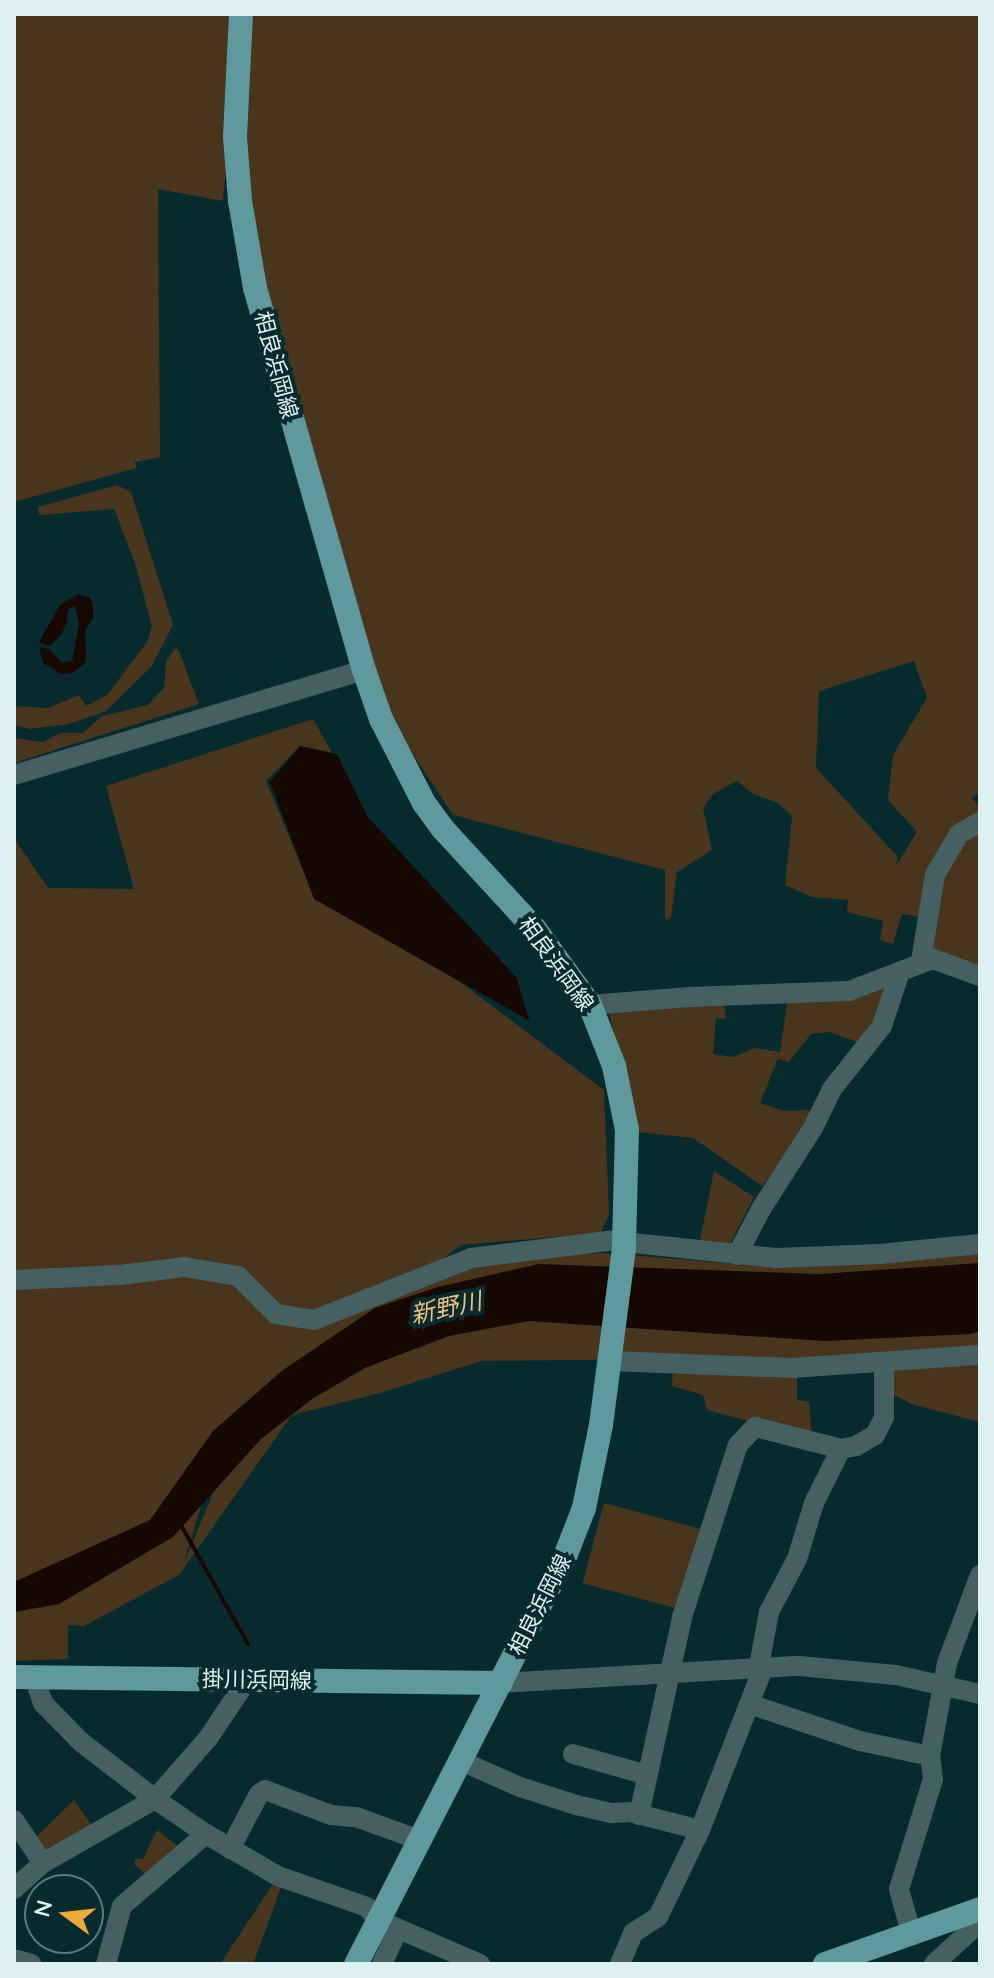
<!DOCTYPE html>
<meta charset="utf-8">
<style>
body{margin:0}
#map{position:relative;width:994px;height:1978px;overflow:hidden;background:#062b2f;font-family:Quicksand,"Noto Sans JP",sans-serif}
div>[style]{position:absolute}
[style*='--x']{left:calc(var(--x)*1px);top:calc(var(--y)*1px);width:calc(var(--w)*1px);rotate:calc(var(--a)*1deg)}
.green>*{inset:0;background:#48351b;transform-origin:0 0}
.water>*{inset:0;background:#160800}
.stream>*{height:4px;margin:-2px;padding:0 2px;transform-origin:2px;border-radius:2px;background:#160800}
.minor>*{height:20px;margin:-10px;padding:0 10px;transform-origin:10px;border-radius:10px;background:#446062}
.major>*{height:24px;margin:-12px;padding:0 12px;transform-origin:12px;border-radius:12px;background:#5e999e}
span{translate:-50% -50%;white-space:nowrap;text-align:center;line-height:1.15;-webkit-text-stroke:8px #062b2f;paint-order:stroke}
.street-label{font-size:22px;color:#ddf1f2}
.water-label{font-size:24px;color:#efbe79;font-style:italic}
.frame{position:absolute;inset:0;border:16px solid #ddf1f2;pointer-events:none}
.north{position:absolute;left:24px;top:1874px;width:80px;height:80px;box-sizing:border-box;background:#062b2f;border:2px solid #5c7a7d;border-radius:50%;rotate:285deg;font-size:22px;font-weight:700;line-height:32px;text-align:center;color:#ddf1f2}
.north::after{content:'';display:block;margin:auto;width:28px;height:36px;background:#eca93a;clip-path:polygon(50% 0,100% 100%,50% 72%,0 100%)}
</style>
<div id="map">
<div class="green">
<i style="clip-path:polygon(evenodd,14px 14px,980px 14px,980px 792px,972px 798px,980px 808px,980px 819px,958px 830px,921px 917px,902px 914px,893px 944px,880px 940px,883px 921px,847px 912px,848px 900px,812px 897px,785px 885px,792px 816px,778px 803px,753px 794px,737px 781px,713px 794px,703px 808px,712px 850px,677px 872px,671px 918px,665px 921px,665px 870px,453px 815px,393px 724px,298px 428px,243px 224px,237px 52px,223px 201px,158px 189px,160px 457px,135px 462px,136px 468px,14px 502px,14px 14px,914px 661px,927px 698px,893px 755px,888px 800px,917px 832px,895px 867px,898px 857px,816px 768px,819px 691px,914px 661px)"></i>
<i style="clip-path:polygon(117px 485px,131px 492px,173px 625px,152px 666px,106px 711px,69px 724px,30px 729px,14px 725px,14px 706px,48px 708px,79px 695px,86px 706px,107px 695px,147px 642px,152px 626px,135px 563px,114px 509px,39px 515px,38px 507px)"></i>
<i style="clip-path:polygon(174px 649px,178px 649px,199px 704px,14px 763px,14px 738px,43px 742px,60px 733px,83px 733px,102px 716px,148px 705px,164px 688px,166px 662px)"></i>
<i style="clip-path:polygon(evenodd,313px 719px,332px 753px,300px 746px,266px 781px,315px 898px,460px 982px,604px 1090px,609px 1214px,601px 1233px,461px 1245px,404px 1287px,466px 1259px,603px 1253px,776px 1267px,980px 1248px,980px 1348px,883px 1357px,481px 1361px,380px 1393px,292px 1415px,179px 1575px,84px 1626px,68px 1625px,68px 1659px,14px 1661px,14px 838px,48px 888px,134px 889px,106px 786px,313px 719px,235px 1439px,185px 1561px,184px 1562px,220px 1445px,235px 1439px)"></i>
<i style="clip-path:polygon(980px 831px,980px 967px,930px 948px,941px 862px)"></i>
<i style="clip-path:polygon(887px 979px,886px 1003px,860px 1043px,830px 1032px,811px 1034px,789px 1062px,778px 1059px,760px 1103px,784px 1111px,813px 1110px,807px 1138px,762px 1186px,693px 1138px,637px 1132px,608px 1009px,724px 1004px,726px 1019px,716px 1018px,713px 1054px,733px 1057px,755px 1048px,780px 1052px,787px 1003px)"></i>
<i style="clip-path:polygon(714px 1171px,754px 1197px,730px 1244px,700px 1240px)"></i>
<i style="clip-path:polygon(980px 1359px,980px 1422px,911px 1404px,894px 1395px,889px 1364px)"></i>
<i style="clip-path:polygon(673px 1365px,797px 1370px,797px 1400px,809px 1402px,812px 1438px,707px 1410px,703px 1395px,672px 1386px)"></i>
<i style="left:604px;top:1503px;width:105px;height:83px;rotate:15deg"></i>
<i style="clip-path:polygon(74px 1800px,93px 1827px,46px 1856px,36px 1837px)"></i>
<i style="clip-path:polygon(157px 1830px,179px 1847px,146px 1875px,134px 1864px,136px 1859px,143px 1859px)"></i>
<i style="clip-path:polygon(275px 1881px,282px 1885px,253px 1964px,220px 1964px)"></i>
</div>
<div class="water">
<i style="clip-path:polygon(78px 594px,90px 598px,93px 603px,93px 618px,85px 631px,86px 655px,84px 664px,72px 673px,61px 674px,43px 663px,39px 647px,49px 649px,62px 663px,72px 661px,79px 624px,75px 606px,68px 610px,67px 622px,61px 635px,50px 646px,39px 642px,60px 605px)"></i>
<i style="clip-path:polygon(300px 746px,337px 754px,367px 816px,516px 977px,530px 1021px,314px 899px,270px 782px)"></i>
<i style="clip-path:polygon(980px 1263px,980px 1331px,971px 1334px,824px 1341px,529px 1321px,449px 1336px,365px 1368px,312px 1399px,261px 1439px,173px 1537px,59px 1604px,14px 1612px,14px 1582px,150px 1520px,213px 1431px,283px 1370px,375px 1308px,438px 1287px,539px 1264px,819px 1274px)"></i>
</div>
<div class="stream">
<i style="--x:182;--y:1527;--w:134;--a:60.6"></i>
</div>
<div class="minor">
<i style="--x:14;--y:775;--w:365;--a:-16.7"></i>
<i style="--x:921;--y:961;--w:87;--a:-80.8"></i>
<i style="--x:935;--y:875;--w:48;--a:-59.7"></i>
<i style="--x:959;--y:834;--w:24;--a:-30"></i>
<i style="--x:590;--y:1005;--w:100;--a:-4.6"></i>
<i style="--x:690;--y:997;--w:159;--a:-2.2"></i>
<i style="--x:849;--y:991;--w:90;--a:-20.9"></i>
<i style="--x:933;--y:959;--w:50;--a:19.9"></i>
<i style="--x:624;--y:1242;--w:152;--a:6"></i>
<i style="--x:775;--y:1258;--w:105;--a:-2.2"></i>
<i style="--x:880;--y:1254;--w:100;--a:-5.7"></i>
<i style="--x:737;--y:1255;--w:52;--a:-62.4"></i>
<i style="--x:761;--y:1209;--w:96;--a:-57.3"></i>
<i style="--x:813;--y:1128;--w:43;--a:-64"></i>
<i style="--x:832;--y:1089;--w:80;--a:-51.6"></i>
<i style="--x:882;--y:1026;--w:57;--a:-71.6"></i>
<i style="--x:14;--y:1280;--w:106;--a:-2.7"></i>
<i style="--x:120;--y:1275;--w:64;--a:-7.1"></i>
<i style="--x:184;--y:1267;--w:55;--a:9.5"></i>
<i style="--x:238;--y:1276;--w:54;--a:45"></i>
<i style="--x:276;--y:1314;--w:38;--a:9"></i>
<i style="--x:314;--y:1320;--w:169;--a:-21.5"></i>
<i style="--x:471;--y:1258;--w:154;--a:-7.1"></i>
<i style="--x:610;--y:1361;--w:182;--a:2.2"></i>
<i style="--x:792;--y:1368;--w:188;--a:-4"></i>
<i style="--x:759;--y:1666;--w:55;--a:-79.5"></i>
<i style="--x:769;--y:1612;--w:60;--a:-62.2"></i>
<i style="--x:797;--y:1559;--w:59;--a:-73.1"></i>
<i style="--x:814;--y:1503;--w:60;--a:-63.4"></i>
<i style="--x:34;--y:1677;--w:28;--a:71"></i>
<i style="--x:43;--y:1703;--w:54;--a:45.7"></i>
<i style="--x:81;--y:1742;--w:93;--a:37.6"></i>
<i style="--x:155;--y:1799;--w:82;--a:-48.9"></i>
<i style="--x:209;--y:1737;--w:69;--a:-56.3"></i>
<i style="--x:501;--y:1683;--w:298;--a:-3.3"></i>
<i style="--x:799;--y:1666;--w:97;--a:5.3"></i>
<i style="--x:896;--y:1675;--w:86;--a:12.7"></i>
<i style="--x:749;--y:1704;--w:117;--a:18.4"></i>
<i style="--x:860;--y:1741;--w:72;--a:12.1"></i>
<i style="--x:573;--y:1754;--w:77;--a:15.8"></i>
<i style="--x:461;--y:1761;--w:64;--a:23.8"></i>
<i style="--x:520;--y:1787;--w:59;--a:17.8"></i>
<i style="--x:576;--y:1805;--w:37;--a:13"></i>
<i style="--x:612;--y:1813;--w:18;--a:-3"></i>
<i style="--x:630;--y:1812;--w:72;--a:14.4"></i>
<i style="--x:639;--y:1815;--w:203;--a:-77.7"></i>
<i style="--x:682;--y:1617;--w:181;--a:-72"></i>
<i style="--x:738;--y:1445;--w:25;--a:-47"></i>
<i style="--x:755;--y:1427;--w:89;--a:14.3"></i>
<i style="--x:841;--y:1449;--w:15;--a:-11"></i>
<i style="--x:856;--y:1446;--w:22;--a:-30"></i>
<i style="--x:875;--y:1435;--w:20;--a:-63"></i>
<i style="--x:884;--y:1417;--w:53;--a:-90"></i>
<i style="--x:14;--y:1820;--w:52;--a:56"></i>
<i style="--x:230;--y:1849;--w:62;--a:-62.2"></i>
<i style="--x:259;--y:1794;--w:7;--a:-34"></i>
<i style="--x:265;--y:1790;--w:71;--a:20.7"></i>
<i style="--x:331;--y:1815;--w:25;--a:5"></i>
<i style="--x:356;--y:1817;--w:68;--a:19.8"></i>
<i style="--x:14;--y:1889;--w:39;--a:-42"></i>
<i style="--x:43;--y:1863;--w:129;--a:-29.7"></i>
<i style="--x:155;--y:1799;--w:62;--a:34.5"></i>
<i style="--x:206;--y:1834;--w:83;--a:30.3"></i>
<i style="--x:278;--y:1876;--w:94;--a:19.2"></i>
<i style="--x:367;--y:1907;--w:17;--a:50"></i>
<i style="--x:378;--y:1920;--w:111;--a:23.3"></i>
<i style="--x:911;--y:1933;--w:46;--a:-105.3"></i>
<i style="--x:899;--y:1889;--w:115;--a:-72.8"></i>
<i style="--x:933;--y:1779;--w:23;--a:-97"></i>
<i style="--x:930;--y:1756;--w:95;--a:-79.6"></i>
<i style="--x:947;--y:1663;--w:94;--a:-69.4"></i>
<i style="--x:14;--y:1959;--w:18;--a:16"></i>
<i style="--x:106;--y:1964;--w:60;--a:-74.6"></i>
<i style="--x:122;--y:1906;--w:111;--a:-40.6"></i>
<i style="--x:382;--y:1964;--w:38;--a:-65"></i>
<i style="--x:620;--y:1964;--w:34;--a:-67"></i>
<i style="--x:633;--y:1933;--w:30;--a:-33"></i>
<i style="--x:658;--y:1917;--w:97;--a:-64.2"></i>
<i style="--x:700;--y:1830;--w:176;--a:-68.7"></i>
<i style="--x:934;--y:1964;--w:62;--a:-42.4"></i>
</div>
<div class="major">
<i style="--x:241;--y:14;--w:123;--a:92.8"></i>
<i style="--x:235;--y:137;--w:64;--a:85.5"></i>
<i style="--x:240;--y:201;--w:88;--a:80.2"></i>
<i style="--x:255;--y:288;--w:397;--a:74.1"></i>
<i style="--x:364;--y:670;--w:52;--a:70.9"></i>
<i style="--x:381;--y:719;--w:94;--a:62.9"></i>
<i style="--x:424;--y:803;--w:32;--a:54"></i>
<i style="--x:443;--y:829;--w:136;--a:47.4"></i>
<i style="--x:535;--y:929;--w:94;--a:54.1"></i>
<i style="--x:590;--y:1005;--w:66;--a:68.5"></i>
<i style="--x:614;--y:1066;--w:65;--a:78.5"></i>
<i style="--x:627;--y:1130;--w:118;--a:91.5"></i>
<i style="--x:624;--y:1248;--w:178;--a:97.4"></i>
<i style="--x:601;--y:1425;--w:85;--a:101.6"></i>
<i style="--x:584;--y:1508;--w:49;--a:111.4"></i>
<i style="--x:566;--y:1554;--w:461;--a:117.1"></i>
<i style="--x:14;--y:1677;--w:487;--a:0.7"></i>
<i style="--x:825;--y:1964;--w:164;--a:-19.5"></i>
</div>
<div class="street-label">
<span style="left:276px;top:365px;rotate:75deg">相良浜岡線</span>
<span style="left:556px;top:964px;rotate:54deg">相良浜岡線</span>
<span style="left:540px;top:1605px;rotate:-63deg">相良浜岡線</span>
<span style="left:257px;top:1680px;rotate:1deg">掛川浜岡線</span>
</div>
<div class="water-label">
<span style="left:446px;top:1308px;rotate:-12deg">新野川</span>
</div>
<div class="frame"></div>
<div class="north">N</div>
</div>
